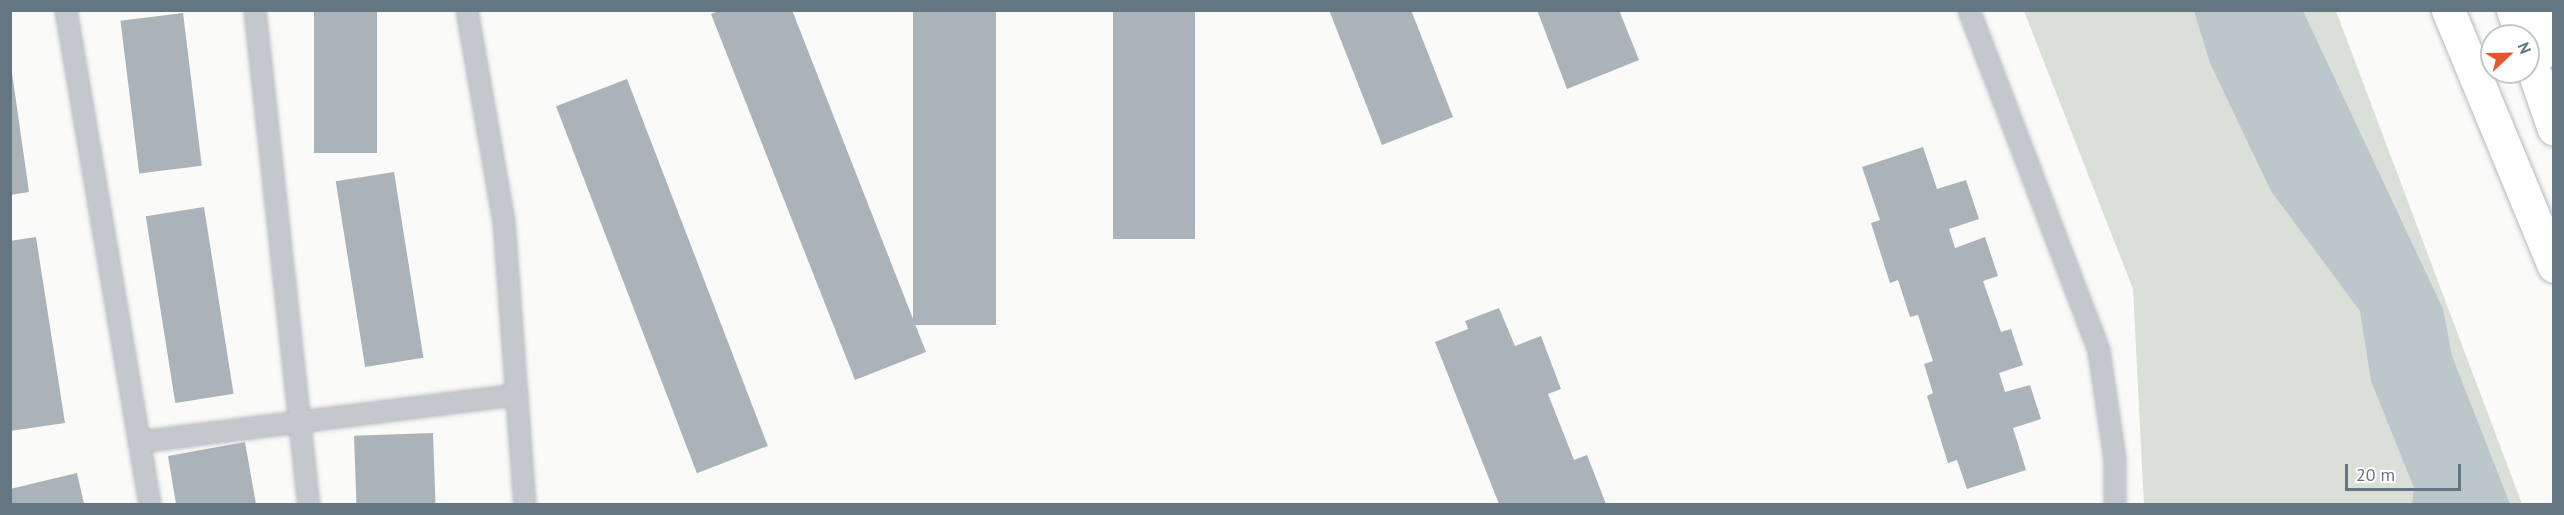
<!DOCTYPE html>
<style>
body{margin:0}
#map{position:relative;width:2564px;height:515px;overflow:hidden;background:#fafaf8;font-family:"PT Sans",sans-serif}
div>[style]{position:absolute}
[style*='--x']{left:calc(var(--x)*1px);top:calc(var(--y)*1px);width:calc(var(--w)*1px);rotate:calc(var(--a)*1deg)}
.green>*{inset:0;background:#dadfd7}
.water>*{inset:0;background:#bbc7cb}
.building>*{inset:0;background:#aab3b9;transform-origin:0 0}
.roads{filter:drop-shadow(0 0 2px #b5babe) drop-shadow(0 0 2px #b5babe)}
.service>*{height:20px;margin:-10px;padding:0 10px;transform-origin:10px;border-radius:10px;background:#c3c8cc}
.primary>*{height:33px;margin:-16.5px;padding:0 16.5px;transform-origin:16.5px;border-radius:16.5px;background:#fff}
.trunk>*{height:33px;margin:-16.5px;padding:0 16.5px;transform-origin:16.5px;border-radius:16.5px;background:#fff}
span{translate:-50% -50%;white-space:nowrap;text-align:center;line-height:1.15;-webkit-text-stroke:6px #fff;paint-order:stroke}
.frame{position:absolute;inset:0;border:12px solid #657683;pointer-events:none}
.north{position:absolute;left:2480px;top:24px;width:60px;height:60px;box-sizing:border-box;background:#fff;border:2px solid #c1c8cd;border-radius:50%;rotate:68deg;font-size:16px;font-weight:700;line-height:24px;text-align:center;color:#657683}
.north::after{content:'';display:block;margin:auto;width:21px;height:27px;background:#e4572e;clip-path:polygon(50% 0,100% 100%,50% 72%,0 100%)}
.scale{position:absolute;left:2345px;top:464px;width:116px;height:27px;box-sizing:border-box;border:3px solid #657683;border-top:0;padding-left:8px;font-size:18px;line-height:21px;white-space:nowrap;color:#657683;-webkit-text-stroke:4px #fff;paint-order:stroke}
</style>
<div id="map">
<div class="green">
<i style="clip-path:polygon(2024px 11px,2336px 11px,2522px 504px,2144px 504px,2133px 289px)"></i>
</div>
<div class="water">
<i style="clip-path:polygon(2194px 11px,2303px 11px,2443px 309px,2452px 356px,2510px 504px,2412px 504px,2414px 488px,2371px 381px,2360px 311px,2271px 191px,2210px 63px)"></i>
</div>
<div class="building">
<i style="left:314px;top:10px;width:63px;height:143px"></i>
<i style="clip-path:polygon(721px 10px,792px 10px,926px 352px,855px 380px,711px 14px)"></i>
<i style="left:913px;top:10px;width:83px;height:315px"></i>
<i style="left:1113px;top:10px;width:82px;height:229px"></i>
<i style="clip-path:polygon(1329px 10px,1411px 10px,1453px 117px,1382px 145px)"></i>
<i style="clip-path:polygon(1537px 10px,1619px 10px,1639px 60px,1567px 89px)"></i>
<i style="left:183px;top:13px;width:154px;height:63px;rotate:83deg"></i>
<i style="clip-path:polygon(10px 59px,29px 192px,10px 195px)"></i>
<i style="left:627px;top:79px;width:393px;height:76px;rotate:69deg"></i>
<i style="clip-path:polygon(1923px 147px,1937px 189px,1966px 180px,1979px 219px,1949px 229px,1955px 248px,1985px 237px,1998px 276px,1983px 281px,2001px 332px,2011px 329px,2023px 365px,1999px 373px,2005px 392px,2030px 385px,2041px 419px,2013px 428px,2026px 470px,1967px 489px,1957px 460px,1948px 463px,1927px 396px,1933px 393px,1924px 364px,1933px 361px,1918px 315px,1910px 317px,1898px 280px,1890px 283px,1871px 223px,1880px 220px,1862px 167px)"></i>
<i style="left:394px;top:172px;width:188px;height:59px;rotate:81deg"></i>
<i style="left:204px;top:207px;width:189px;height:59px;rotate:81deg"></i>
<i style="clip-path:polygon(36px 237px,65px 423px,10px 431px,10px 241px)"></i>
<i style="clip-path:polygon(1499px 308px,1515px 346px,1541px 336px,1561px 389px,1548px 394px,1574px 460px,1587px 455px,1606px 504px,1499px 504px,1435px 342px,1468px 329px,1465px 321px)"></i>
<i style="left:433px;top:433px;width:71px;height:79px;rotate:88deg"></i>
<i style="clip-path:polygon(245px 442px,256px 504px,176px 504px,168px 456px)"></i>
<i style="clip-path:polygon(77px 473px,84px 504px,10px 504px,10px 489px)"></i>
</div>
<div class="roads">
<div class="service">
<i style="--x:66;--y:10;--w:501;--a:80.35"></i>
<i style="--x:255;--y:10;--w:497;--a:83.8"></i>
<i style="--x:467;--y:10;--w:214;--a:80.1"></i>
<i style="--x:504;--y:221;--w:284;--a:85.8"></i>
<i style="--x:1969;--y:10;--w:365;--a:69.1"></i>
<i style="--x:2099;--y:351;--w:110;--a:81.6"></i>
<i style="--x:2115;--y:460;--w:44;--a:90"></i>
<i style="--x:139;--y:442;--w:381;--a:-7.1"></i>
</div>
<div class="primary">
<i style="--x:2448;--y:10;--w:277;--a:67.5"></i>
<i style="--x:2539;--y:10;--w:43;--a:69.4"></i>
</div>
<div class="trunk">
<i style="--x:2513;--y:10;--w:28;--a:71"></i>
<i style="--x:2528;--y:54;--w:79;--a:70.9"></i>
</div>
</div>
<div class="frame"></div>
<div class="north">N</div>
<div class="scale">20 m</div>
</div>
